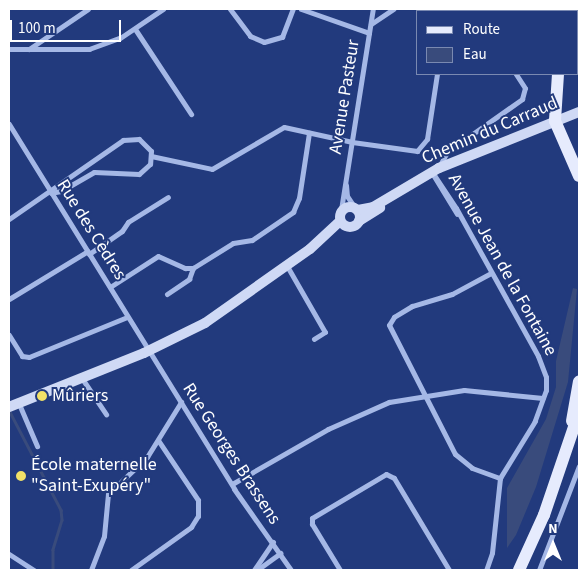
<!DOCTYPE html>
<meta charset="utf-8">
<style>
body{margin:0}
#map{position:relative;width:588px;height:579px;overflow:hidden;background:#223a7d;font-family:"Source Sans 3",sans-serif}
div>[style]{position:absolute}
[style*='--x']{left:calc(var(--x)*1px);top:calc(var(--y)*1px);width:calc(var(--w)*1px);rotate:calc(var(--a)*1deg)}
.water>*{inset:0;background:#394b7c}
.stream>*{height:2.5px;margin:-1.25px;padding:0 1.25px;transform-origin:1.25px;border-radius:1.25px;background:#394b7c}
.street>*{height:5px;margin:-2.5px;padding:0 2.5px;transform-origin:2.5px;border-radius:2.5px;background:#a5b8e6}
.secondary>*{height:10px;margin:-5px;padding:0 5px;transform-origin:5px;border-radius:5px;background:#cfd9f5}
.secondary>.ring{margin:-5px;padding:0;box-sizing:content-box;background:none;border:10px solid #cfd9f5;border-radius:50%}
.primary>*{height:12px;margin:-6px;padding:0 6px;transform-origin:6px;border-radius:6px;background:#e6ebfd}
.dots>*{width:14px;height:14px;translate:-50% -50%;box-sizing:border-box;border:2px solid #223a7d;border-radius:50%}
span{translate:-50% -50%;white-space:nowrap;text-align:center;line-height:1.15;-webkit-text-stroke:4px #223a7d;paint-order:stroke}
.street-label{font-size:18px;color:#fff}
.poi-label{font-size:18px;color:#fff}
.left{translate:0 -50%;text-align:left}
.frame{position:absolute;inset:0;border:10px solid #fff;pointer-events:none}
.legend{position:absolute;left:416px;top:10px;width:162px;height:65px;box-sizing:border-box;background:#223a7d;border:1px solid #7a89b1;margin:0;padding:6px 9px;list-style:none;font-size:15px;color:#fff}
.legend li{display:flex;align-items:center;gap:10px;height:25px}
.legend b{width:25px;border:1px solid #7a89b1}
.north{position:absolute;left:528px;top:519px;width:50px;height:50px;-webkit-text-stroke:4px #223a7d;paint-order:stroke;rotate:0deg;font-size:14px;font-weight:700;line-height:20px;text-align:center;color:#fff}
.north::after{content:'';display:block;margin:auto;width:18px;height:22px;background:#fff;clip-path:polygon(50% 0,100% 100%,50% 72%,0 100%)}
.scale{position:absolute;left:10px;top:20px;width:111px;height:22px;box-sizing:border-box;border:2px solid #fff;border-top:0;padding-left:6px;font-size:15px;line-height:18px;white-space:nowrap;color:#fff;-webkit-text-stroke:4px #223a7d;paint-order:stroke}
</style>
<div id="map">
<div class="water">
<i style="clip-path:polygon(573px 288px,577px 289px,568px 382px,536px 487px,516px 535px,507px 548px,507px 488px,546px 419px,556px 387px,556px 361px)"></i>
</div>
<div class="stream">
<i style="--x:9;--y:410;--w:113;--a:62.5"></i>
<i style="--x:61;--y:510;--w:10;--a:84"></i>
<i style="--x:62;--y:520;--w:31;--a:107"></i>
<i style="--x:53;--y:550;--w:20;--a:90"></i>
</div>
<div class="street">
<i style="--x:230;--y:9;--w:34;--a:53"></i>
<i style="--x:250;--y:36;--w:15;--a:23"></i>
<i style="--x:264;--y:42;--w:19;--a:-16"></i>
<i style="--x:282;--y:37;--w:30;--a:-69"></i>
<i style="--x:301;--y:9;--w:72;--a:19.4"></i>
<i style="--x:369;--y:33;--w:186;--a:99"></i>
<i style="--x:467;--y:9;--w:3;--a:45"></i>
<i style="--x:507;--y:11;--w:4;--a:-34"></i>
<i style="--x:371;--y:24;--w:27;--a:-34"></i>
<i style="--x:135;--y:29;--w:102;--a:56.6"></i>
<i style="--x:369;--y:33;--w:24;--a:-81"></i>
<i style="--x:9;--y:49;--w:80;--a:0"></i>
<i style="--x:89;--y:49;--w:33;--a:-20"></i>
<i style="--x:120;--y:38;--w:52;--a:-34"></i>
<i style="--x:29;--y:49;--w:71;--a:-34.1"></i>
<i style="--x:9;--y:124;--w:429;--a:58.3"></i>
<i style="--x:234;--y:489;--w:99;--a:54.9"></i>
<i style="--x:151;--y:156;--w:62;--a:12"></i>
<i style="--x:212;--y:169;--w:83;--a:-30.3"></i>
<i style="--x:284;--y:127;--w:70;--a:12.4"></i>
<i style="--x:352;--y:142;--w:66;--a:7.9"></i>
<i style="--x:417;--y:151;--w:16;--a:-50"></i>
<i style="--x:427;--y:139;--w:66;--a:-81.3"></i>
<i style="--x:439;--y:167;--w:17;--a:-62"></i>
<i style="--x:447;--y:152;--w:92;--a:-35.2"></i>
<i style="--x:522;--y:99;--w:11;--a:-75"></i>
<i style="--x:525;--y:88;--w:17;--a:-123"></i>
<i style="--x:432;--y:172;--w:43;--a:56.3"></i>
<i style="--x:456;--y:208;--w:169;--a:61"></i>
<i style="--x:538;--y:356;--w:22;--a:69"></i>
<i style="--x:546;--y:377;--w:13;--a:90"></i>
<i style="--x:546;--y:390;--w:33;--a:110"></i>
<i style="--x:535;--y:421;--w:67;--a:121.6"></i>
<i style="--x:500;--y:478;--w:75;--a:96.1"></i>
<i style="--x:492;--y:553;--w:18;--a:109"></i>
<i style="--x:432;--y:173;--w:48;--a:58.6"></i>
<i style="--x:346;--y:185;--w:11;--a:85"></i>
<i style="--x:347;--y:196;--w:14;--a:56"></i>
<i style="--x:9;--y:219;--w:139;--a:-34.7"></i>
<i style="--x:123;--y:140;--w:16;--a:-4"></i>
<i style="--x:139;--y:139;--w:17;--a:45"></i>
<i style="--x:151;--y:151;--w:13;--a:94"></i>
<i style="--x:150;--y:164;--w:15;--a:138"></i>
<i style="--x:139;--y:174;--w:45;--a:-177.5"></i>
<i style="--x:94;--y:172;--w:38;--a:150"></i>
<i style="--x:61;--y:191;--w:10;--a:169"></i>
<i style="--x:89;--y:254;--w:40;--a:-34.9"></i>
<i style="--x:122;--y:231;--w:11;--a:-56"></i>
<i style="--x:128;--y:222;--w:47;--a:-32"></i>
<i style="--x:287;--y:266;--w:76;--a:60.1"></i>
<i style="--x:325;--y:332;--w:13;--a:148"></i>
<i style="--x:491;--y:273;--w:44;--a:151.7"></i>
<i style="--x:452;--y:294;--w:42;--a:163.3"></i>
<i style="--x:412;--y:306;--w:21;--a:149"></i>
<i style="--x:394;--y:317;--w:9;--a:122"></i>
<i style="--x:389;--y:325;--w:145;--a:62.9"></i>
<i style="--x:455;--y:454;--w:22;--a:39"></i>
<i style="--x:472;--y:468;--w:30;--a:20"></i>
<i style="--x:110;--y:287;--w:57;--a:-32.9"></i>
<i style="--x:158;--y:256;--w:30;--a:24"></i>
<i style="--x:185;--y:268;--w:8;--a:0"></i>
<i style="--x:193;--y:268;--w:47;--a:-32"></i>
<i style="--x:233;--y:243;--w:19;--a:-9"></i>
<i style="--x:252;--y:240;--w:50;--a:-34.3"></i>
<i style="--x:293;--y:212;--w:15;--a:-67"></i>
<i style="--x:299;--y:198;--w:66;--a:-81.3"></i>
<i style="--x:167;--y:294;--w:27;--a:-34"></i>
<i style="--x:189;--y:279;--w:12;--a:-70"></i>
<i style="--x:9;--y:299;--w:92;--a:-31.3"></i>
<i style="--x:9;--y:335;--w:25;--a:58"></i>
<i style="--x:22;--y:356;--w:7;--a:8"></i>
<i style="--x:29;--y:357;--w:106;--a:-22.2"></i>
<i style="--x:81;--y:377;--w:45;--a:56"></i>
<i style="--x:19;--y:404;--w:46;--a:66.8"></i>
<i style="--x:232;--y:484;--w:111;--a:-29.8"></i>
<i style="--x:328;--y:429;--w:67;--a:-23.9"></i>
<i style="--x:389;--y:402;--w:76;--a:-9.1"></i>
<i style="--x:464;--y:390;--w:79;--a:5.8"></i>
<i style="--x:9;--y:554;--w:30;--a:33"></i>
<i style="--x:91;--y:570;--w:36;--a:-69"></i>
<i style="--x:104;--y:536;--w:42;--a:-84.6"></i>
<i style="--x:108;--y:494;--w:54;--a:-43.5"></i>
<i style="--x:147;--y:457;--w:65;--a:-58.3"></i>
<i style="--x:131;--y:570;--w:74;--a:-35.6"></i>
<i style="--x:191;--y:527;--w:13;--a:-58"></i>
<i style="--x:198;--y:516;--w:16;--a:-90"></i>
<i style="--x:198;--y:500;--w:72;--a:-123.7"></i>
<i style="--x:254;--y:570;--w:34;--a:-56"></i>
<i style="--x:257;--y:570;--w:29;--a:-36"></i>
<i style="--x:340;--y:570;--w:54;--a:-121.3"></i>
<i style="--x:312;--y:524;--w:6;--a:-90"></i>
<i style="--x:312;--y:518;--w:86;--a:-30.7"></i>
<i style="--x:386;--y:474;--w:9;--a:27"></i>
<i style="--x:394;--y:478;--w:107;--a:59.1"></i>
<i style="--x:539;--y:570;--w:111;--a:-69"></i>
</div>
<div class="secondary">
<i class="ring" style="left:340px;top:207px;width:10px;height:10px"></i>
<i style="--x:358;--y:210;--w:15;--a:-11"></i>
<i style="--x:373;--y:207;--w:77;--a:-30.6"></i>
<i style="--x:439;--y:168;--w:151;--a:-21.8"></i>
<i style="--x:359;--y:221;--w:25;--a:-32"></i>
<i style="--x:9;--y:407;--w:145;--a:-21.8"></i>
<i style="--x:144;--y:353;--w:68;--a:-26.2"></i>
<i style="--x:205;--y:323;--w:128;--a:-35.2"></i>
<i style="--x:310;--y:249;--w:41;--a:-43"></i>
</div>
<div class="primary">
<i style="--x:560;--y:9;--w:2;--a:63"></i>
<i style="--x:579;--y:9;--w:2;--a:90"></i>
<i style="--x:558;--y:74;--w:47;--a:93.7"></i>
<i style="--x:555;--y:121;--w:60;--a:66.4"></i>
<i style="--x:572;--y:421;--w:40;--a:-80"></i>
<i style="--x:519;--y:570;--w:60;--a:-65.6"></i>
<i style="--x:544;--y:515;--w:109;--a:-71.2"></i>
</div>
<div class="dots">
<i style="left:42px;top:396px;background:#f2e168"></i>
<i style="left:21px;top:476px;background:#f2e168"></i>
</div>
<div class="street-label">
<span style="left:345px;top:97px;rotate:-81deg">Avenue Pasteur</span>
<span style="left:490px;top:131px;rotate:-23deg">Chemin du Carraud</span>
<span style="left:91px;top:230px;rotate:58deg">Rue des Cèdres</span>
<span style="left:502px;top:265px;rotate:61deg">Avenue Jean de la Fontaine</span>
<span style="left:231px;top:454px;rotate:57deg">Rue Georges Brassens</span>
</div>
<div class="poi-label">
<span class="left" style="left:52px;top:396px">Mûriers</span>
<span class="left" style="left:31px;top:476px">École maternelle<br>"Saint-Exupéry"</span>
</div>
<div class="frame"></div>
<ul class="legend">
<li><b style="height:6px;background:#e6ebfd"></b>Route</li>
<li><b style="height:14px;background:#394b7c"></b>Eau</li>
</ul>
<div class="north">N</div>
<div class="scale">100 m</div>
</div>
